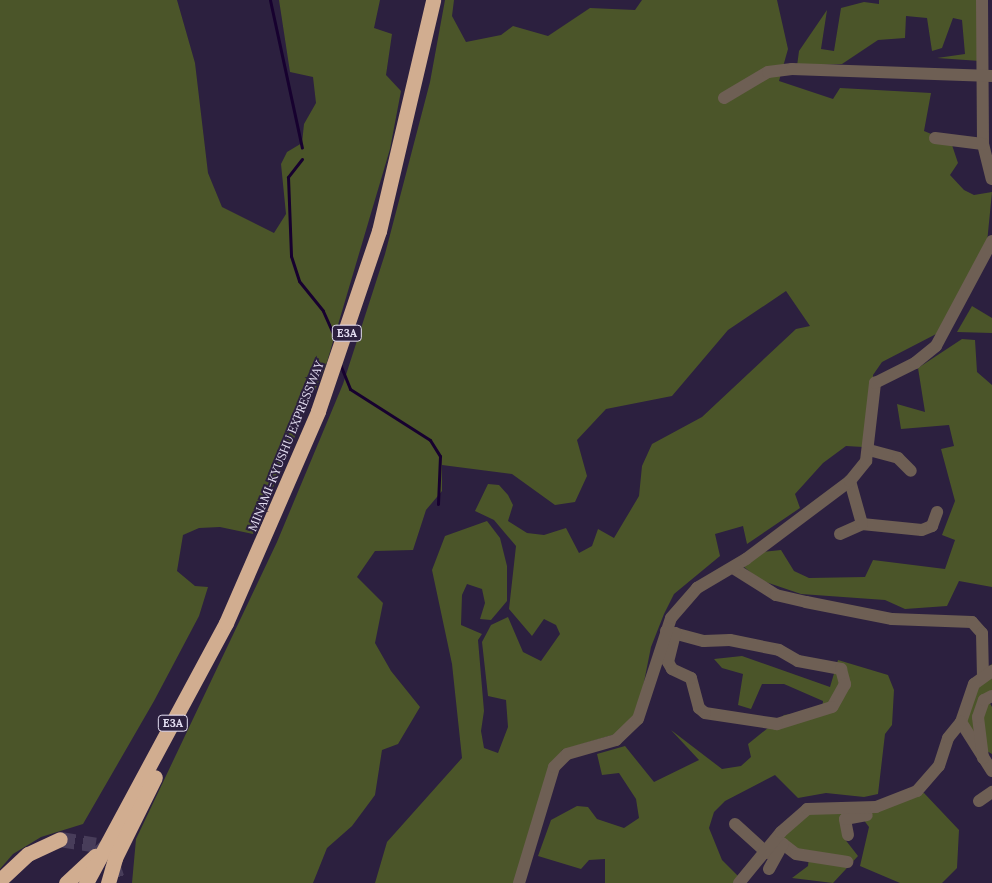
<!DOCTYPE html>
<style>
body{margin:0}
#map{position:relative;width:992px;height:883px;overflow:hidden;background:#2c203f;font-family:Lora,serif}
div>[style]{position:absolute}
[style*='--x']{left:calc(var(--x)*1px);top:calc(var(--y)*1px);width:calc(var(--w)*1px);rotate:calc(var(--a)*1deg)}
.green>*{inset:0;background:#4b5529}
.stream>*{height:3px;margin:-1.5px;padding:0 1.5px;transform-origin:1.5px;border-radius:1.5px;background:#17012f}
.highway-tunnel>*{height:15px;margin-top:-7.5px;transform-origin:0;background:repeating-linear-gradient(90deg,#483d5a 0 15px,transparent 0 23px)}
.minor>*{height:12px;margin:-6px;padding:0 6px;transform-origin:6px;border-radius:6px;background:#6e5f54}
.highway>*{height:15px;margin:-7.5px;padding:0 7.5px;transform-origin:7.5px;border-radius:7.5px;background:#d1ad90}
span{translate:-50% -50%;white-space:nowrap;text-align:center;line-height:1.15;-webkit-text-stroke:4px #2c203f;paint-order:stroke}
.shield-label span{padding:1px 4px;background:#2c203f;border:1px solid;border-radius:4px;-webkit-text-stroke-width:0}
.shield-label{font-size:11px;color:#e5dff3;font-weight:700}
.street-label{font-size:12px;color:#e5dff3}
</style>
<div id="map">
<div class="green">
<i style="clip-path:polygon(0 0,177px 0,195px 63px,208px 173px,222px 207px,274px 233px,286px 214px,281px 164px,287px 152px,302px 143px,304px 124px,316px 103px,313px 77px,290px 72px,279px 0,380px 0,374px 28px,392px 34px,386px 75px,401px 91px,390px 149px,327px 362px,253px 534px,220px 527px,199px 528px,183px 535px,177px 571px,195px 586px,208px 587px,199px 616px,154px 701px,83px 824px,41px 837px,13px 854px,0 869px)"></i>
<i style="clip-path:polygon(445px 0,454px 0,452px 16px,466px 42px,501px 35px,513px 26px,548px 36px,590px 8px,635px 10px,642px 0,777px 0,788px 49px,779px 81px,833px 99px,840px 88px,931px 93px,924px 131px,951px 142px,958px 163px,950px 175px,964px 190px,974px 195px,992px 192px,986px 253px,940px 332px,882px 362px,873px 375px,875px 412px,863px 447px,846px 446px,823px 463px,795px 494px,800px 508px,747px 544px,743px 526px,715px 534px,720px 556px,674px 594px,664px 614px,651px 647px,638px 712px,619px 733px,562px 750px,522px 883px,375px 883px,387px 842px,462px 758px,452px 664px,432px 570px,445px 536px,487px 521px,500px 538px,507px 566px,507px 601px,491px 620px,480px 619px,485px 603px,482px 589px,467px 584px,462px 595px,461px 625px,482px 634px,478px 640px,484px 711px,481px 731px,484px 748px,498px 753px,508px 727px,506px 700px,488px 696px,482px 642px,491px 625px,508px 617px,523px 652px,541px 661px,560px 634px,556px 625px,544px 619px,532px 636px,509px 609px,516px 546px,494px 520px,475px 511px,488px 484px,499px 485px,508px 495px,513px 505px,508px 521px,527px 533px,544px 535px,566px 528px,579px 553px,592px 546px,598px 529px,614px 538px,639px 496px,642px 466px,652px 444px,702px 417px,796px 329px,810px 326px,786px 291px,728px 330px,672px 396px,606px 409px,577px 440px,587px 476px,575px 502px,555px 505px,512px 474px,442px 465px,442px 491px,426px 510px,413px 550px,375px 551px,357px 577px,383px 603px,375px 643px,391px 671px,420px 707px,398px 744px,382px 750px,375px 795px,352px 826px,327px 848px,313px 883px,132px 883px,136px 839px,277px 542px,343px 384px,385px 254px,430px 82px)"></i>
<i style="clip-path:polygon(879px 0,977px 0,980px 61px,937px 58px,965px 54px,962px 20px,953px 18px,942px 48px,932px 51px,927px 18px,906px 16px,905px 38px,878px 40px,842px 64px,797px 66px,799px 51px,827px 10px,821px 49px,834px 51px,841px 8px,864px 2px,879px 4px)"></i>
<i style="clip-path:polygon(972px 306px,992px 318px,992px 333px,957px 332px)"></i>
<i style="clip-path:polygon(962px 339px,975px 340px,977px 372px,992px 385px,992px 587px,959px 581px,947px 606px,905px 609px,885px 600px,801px 594px,760px 580px,744px 567px,762px 552px,781px 550px,794px 571px,809px 578px,865px 577px,873px 560px,945px 569px,955px 540px,942px 535px,955px 501px,941px 449px,954px 446px,949px 425px,901px 429px,897px 404px,925px 412px,918px 368px)"></i>
<i style="clip-path:polygon(742px 656px,830px 687px,838px 660px,888px 675px,894px 690px,892px 725px,885px 734px,878px 794px,864px 797px,826px 793px,798px 798px,775px 775px,725px 801px,714px 812px,709px 828px,722px 860px,740px 878px,739px 883px,605px 883px,605px 859px,589px 860px,581px 869px,538px 856px,551px 820px,577px 806px,588px 807px,597px 819px,624px 828px,639px 818px,636px 799px,619px 773px,602px 775px,597px 754px,625px 746px,654px 782px,699px 760px,671px 730px,722px 769px,741px 766px,751px 757px,748px 744px,784px 715px,822px 710px,823px 701px,784px 684px,762px 684px,751px 709px,738px 705px,743px 674px,722px 668px,714px 659px)"></i>
<i style="clip-path:polygon(992px 664px,992px 694px,987px 698px,992px 707px,992px 754px,980px 747px,965px 717px,982px 671px)"></i>
<i style="clip-path:polygon(924px 793px,959px 830px,957px 868px,942px 883px,900px 883px,860px 866px,869px 827px,863px 819px,851px 819px,844px 838px,858px 856px,833px 883px,792px 878px,808px 866px,809px 856px,781px 838px,817px 804px,865px 805px,895px 795px)"></i>
</div>
<div class="stream">
<i style="--x:270;--y:0;--w:151;--a:77.8"></i>
<i style="--x:302;--y:159;--w:23;--a:128"></i>
<i style="--x:288;--y:177;--w:79;--a:87.8"></i>
<i style="--x:291;--y:256;--w:26;--a:72"></i>
<i style="--x:299;--y:281;--w:38;--a:51"></i>
<i style="--x:323;--y:311;--w:32;--a:66"></i>
<i style="--x:340;--y:364;--w:27;--a:68"></i>
<i style="--x:350;--y:389;--w:95;--a:32.5"></i>
<i style="--x:430;--y:440;--w:19;--a:58"></i>
<i style="--x:440;--y:456;--w:48;--a:92.4"></i>
</div>
<div class="highway-tunnel">
<i style="--x:60;--y:839;--w:36;--a:9"></i>
<i style="--x:96;--y:845;--w:24;--a:48"></i>
<i style="--x:112;--y:863;--w:21;--a:71"></i>
</div>
<div class="minor">
<i style="--x:982;--y:0;--w:144;--a:89.6"></i>
<i style="--x:983;--y:144;--w:36;--a:76"></i>
<i style="--x:724;--y:98;--w:51;--a:-30.6"></i>
<i style="--x:768;--y:72;--w:24;--a:-7"></i>
<i style="--x:792;--y:69;--w:200;--a:2"></i>
<i style="--x:935;--y:138;--w:48;--a:7.1"></i>
<i style="--x:869;--y:450;--w:30;--a:15"></i>
<i style="--x:898;--y:458;--w:18;--a:45"></i>
<i style="--x:862;--y:524;--w:60;--a:5.7"></i>
<i style="--x:922;--y:530;--w:11;--a:-22"></i>
<i style="--x:932;--y:526;--w:15;--a:-70"></i>
<i style="--x:840;--y:534;--w:24;--a:-24"></i>
<i style="--x:862;--y:524;--w:45;--a:-105.6"></i>
<i style="--x:733;--y:568;--w:51;--a:32.1"></i>
<i style="--x:776;--y:595;--w:31;--a:13"></i>
<i style="--x:806;--y:602;--w:88;--a:11.2"></i>
<i style="--x:892;--y:619;--w:80;--a:2.1"></i>
<i style="--x:972;--y:622;--w:15;--a:48"></i>
<i style="--x:982;--y:633;--w:43;--a:88.7"></i>
<i style="--x:666;--y:631;--w:39;--a:15"></i>
<i style="--x:704;--y:641;--w:26;--a:-2"></i>
<i style="--x:730;--y:640;--w:50;--a:11.5"></i>
<i style="--x:779;--y:650;--w:22;--a:30"></i>
<i style="--x:798;--y:661;--w:44;--a:10.5"></i>
<i style="--x:841;--y:669;--w:16;--a:75"></i>
<i style="--x:845;--y:684;--w:26;--a:119"></i>
<i style="--x:832;--y:707;--w:58;--a:162.8"></i>
<i style="--x:777;--y:724;--w:73;--a:-171.3"></i>
<i style="--x:705;--y:713;--w:8;--a:-140"></i>
<i style="--x:699;--y:708;--w:31;--a:-105"></i>
<i style="--x:691;--y:678;--w:21;--a:-155"></i>
<i style="--x:672;--y:669;--w:8;--a:-120"></i>
<i style="--x:668;--y:662;--w:30;--a:-76"></i>
<i style="--x:992;--y:671;--w:22;--a:144"></i>
<i style="--x:974;--y:684;--w:40;--a:108.9"></i>
<i style="--x:961;--y:722;--w:58;--a:57.7"></i>
<i style="--x:983;--y:758;--w:41;--a:-97"></i>
<i style="--x:978;--y:717;--w:18;--a:-71"></i>
<i style="--x:984;--y:700;--w:9;--a:-27"></i>
<i style="--x:979;--y:801;--w:16;--a:-35"></i>
<i style="--x:735;--y:824;--w:43;--a:42.2"></i>
<i style="--x:848;--y:835;--w:16;--a:-101"></i>
<i style="--x:845;--y:819;--w:22;--a:-10"></i>
<i style="--x:783;--y:844;--w:16;--a:38"></i>
<i style="--x:796;--y:854;--w:52;--a:8.9"></i>
<i style="--x:769;--y:869;--w:29;--a:-61"></i>
<i style="--x:519;--y:883;--w:121;--a:-73.2"></i>
<i style="--x:554;--y:767;--w:18;--a:-45"></i>
<i style="--x:567;--y:754;--w:51;--a:-15.9"></i>
<i style="--x:616;--y:740;--w:30;--a:-44"></i>
<i style="--x:638;--y:719;--w:106;--a:-71.9"></i>
<i style="--x:671;--y:618;--w:40;--a:-49"></i>
<i style="--x:697;--y:588;--w:57;--a:-30.6"></i>
<i style="--x:746;--y:559;--w:130;--a:-36.9"></i>
<i style="--x:850;--y:481;--w:26;--a:-51"></i>
<i style="--x:866;--y:461;--w:79;--a:-83.4"></i>
<i style="--x:875;--y:383;--w:45;--a:-26.6"></i>
<i style="--x:915;--y:363;--w:27;--a:-39"></i>
<i style="--x:936;--y:346;--w:119;--a:-61.9"></i>
<i style="--x:739;--y:883;--w:66;--a:-50.5"></i>
<i style="--x:781;--y:832;--w:35;--a:-41"></i>
<i style="--x:807;--y:809;--w:69;--a:-1.7"></i>
<i style="--x:876;--y:807;--w:44;--a:-21.3"></i>
<i style="--x:917;--y:791;--w:33;--a:-49"></i>
<i style="--x:939;--y:766;--w:29;--a:-72"></i>
<i style="--x:948;--y:738;--w:21;--a:-51"></i>
</div>
<div class="highway">
<i style="--x:0;--y:880;--w:38;--a:-43"></i>
<i style="--x:28;--y:854;--w:35;--a:-25"></i>
<i style="--x:66;--y:883;--w:40;--a:-43"></i>
<i style="--x:86;--y:883;--w:295;--a:-61.7"></i>
<i style="--x:226;--y:623;--w:231;--a:-66.5"></i>
<i style="--x:318;--y:411;--w:190;--a:-71.3"></i>
<i style="--x:379;--y:231;--w:237;--a:-76.8"></i>
<i style="--x:108;--y:883;--w:26;--a:-74"></i>
<i style="--x:115;--y:858;--w:90;--a:-63.7"></i>
</div>
<div class="shield-label">
<span style="left:347px;top:333px">E3A</span>
<span style="left:173px;top:723px">E3A</span>
</div>
<div class="street-label">
<span style="left:286px;top:446px;rotate:-68deg">MINAMI-KYUSHU EXPRESSWAY</span>
</div>
</div>
